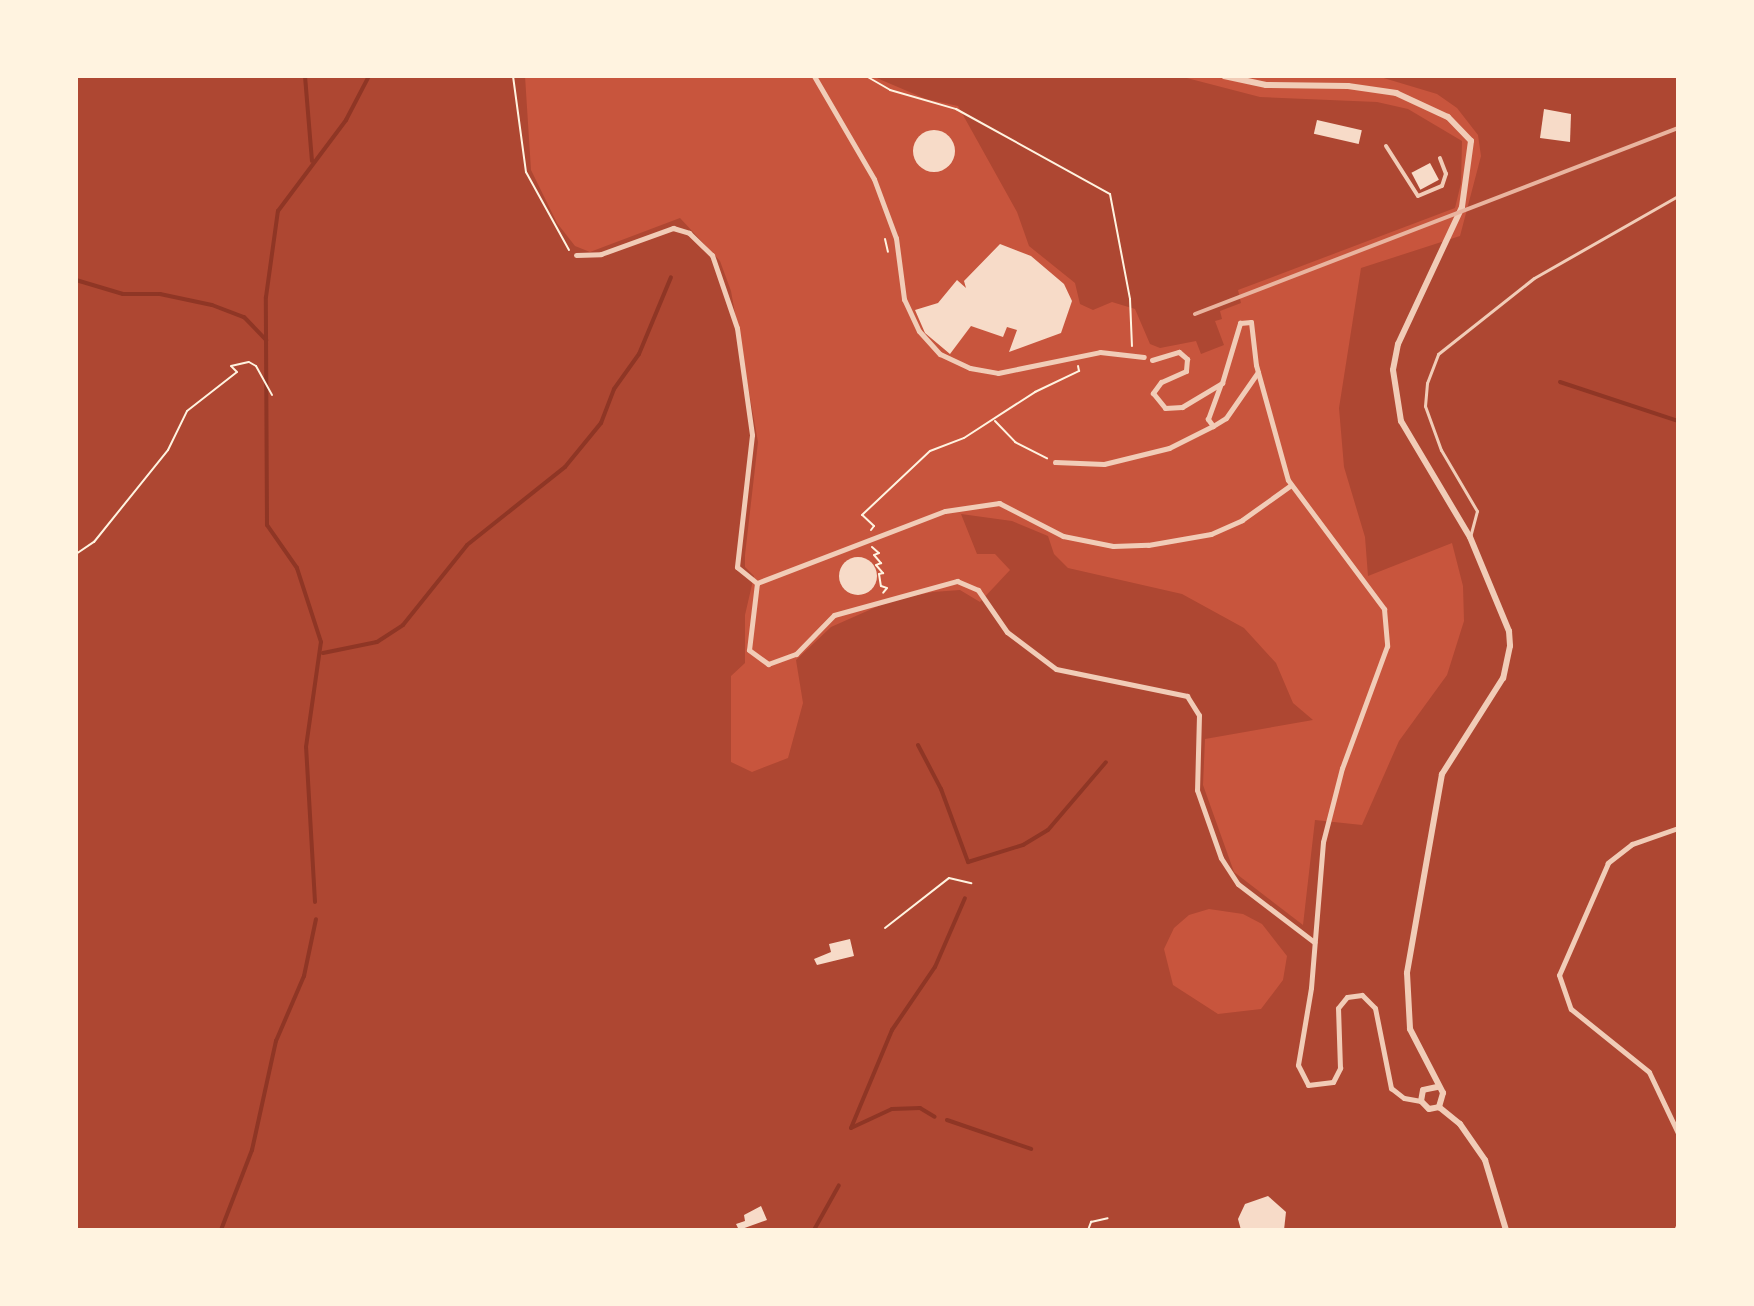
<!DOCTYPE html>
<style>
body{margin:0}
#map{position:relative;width:1754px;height:1306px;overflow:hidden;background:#c8553d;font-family:"IBM Plex Serif",serif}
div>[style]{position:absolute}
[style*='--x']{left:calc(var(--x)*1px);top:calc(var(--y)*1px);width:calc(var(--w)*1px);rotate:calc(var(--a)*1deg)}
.green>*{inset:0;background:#ae4732}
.stream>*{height:4px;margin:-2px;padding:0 2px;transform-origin:2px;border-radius:2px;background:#8f3625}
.building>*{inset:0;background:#f7dbc8;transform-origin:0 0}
.round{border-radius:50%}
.path>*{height:2px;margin:-1px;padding:0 1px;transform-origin:1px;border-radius:1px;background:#fff3e0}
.service>*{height:3px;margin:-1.5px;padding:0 1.5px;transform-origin:1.5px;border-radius:1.5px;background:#f1ccb7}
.pedestrian>*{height:4px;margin:-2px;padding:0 2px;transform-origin:2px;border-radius:2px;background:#f1ccb7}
.minor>*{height:5px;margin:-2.5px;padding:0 2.5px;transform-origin:2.5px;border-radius:2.5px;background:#f1ccb7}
.tertiary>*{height:6px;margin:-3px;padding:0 3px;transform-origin:3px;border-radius:3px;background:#f1ccb7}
.rail>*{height:4px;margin:-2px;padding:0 2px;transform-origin:2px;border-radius:2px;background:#e9b49f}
span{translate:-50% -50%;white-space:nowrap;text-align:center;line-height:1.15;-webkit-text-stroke:7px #fff3e0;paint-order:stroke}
.frame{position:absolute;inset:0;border:78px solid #fff3e0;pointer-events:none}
</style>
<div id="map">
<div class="green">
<i style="clip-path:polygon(evenodd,76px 76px,525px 76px,531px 170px,557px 223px,575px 246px,590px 252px,680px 218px,720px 261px,731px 291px,758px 442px,745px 555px,745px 567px,754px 576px,745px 615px,745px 663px,731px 676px,731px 762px,752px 772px,788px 758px,803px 703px,796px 660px,831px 627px,892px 600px,933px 592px,960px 590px,980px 602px,1010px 570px,995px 554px,977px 554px,961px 514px,1012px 521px,1048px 536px,1054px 554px,1068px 568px,1182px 594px,1244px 628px,1276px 663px,1293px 703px,1313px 720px,1205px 739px,1203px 785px,1234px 872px,1303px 925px,1315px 820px,1362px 825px,1399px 741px,1447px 675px,1464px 621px,1463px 586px,1452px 543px,1368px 576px,1365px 537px,1344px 467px,1339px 408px,1361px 268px,1460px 236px,1481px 156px,1478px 135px,1457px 108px,1437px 94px,1377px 76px,1678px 76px,1678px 1230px,76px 1230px,76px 76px,1209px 909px,1243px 914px,1262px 924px,1287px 956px,1283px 980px,1261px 1009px,1218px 1014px,1173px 985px,1164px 949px,1174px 928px,1189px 915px,1209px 909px)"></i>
<i style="clip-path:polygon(872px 76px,1179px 76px,1260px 97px,1377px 102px,1408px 109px,1462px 141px,1461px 183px,1455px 208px,1238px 290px,1241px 303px,1220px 311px,1222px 319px,1215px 321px,1224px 345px,1201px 354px,1196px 341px,1160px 348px,1150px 344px,1135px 309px,1112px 302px,1093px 310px,1080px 304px,1075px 283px,1029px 246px,1017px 212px,958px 106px,926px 99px)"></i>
</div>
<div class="stream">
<i style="--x:305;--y:76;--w:85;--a:85.3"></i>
<i style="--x:76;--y:280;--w:49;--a:16.6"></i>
<i style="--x:123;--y:294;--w:37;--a:0"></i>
<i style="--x:160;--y:294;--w:53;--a:11.9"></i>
<i style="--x:212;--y:305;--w:34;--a:21"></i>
<i style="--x:244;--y:317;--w:32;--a:46"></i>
<i style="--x:1560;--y:382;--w:124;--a:18.3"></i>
<i style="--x:323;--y:653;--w:55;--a:-11.5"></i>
<i style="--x:377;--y:642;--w:31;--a:-33"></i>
<i style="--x:403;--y:625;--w:102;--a:-51.3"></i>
<i style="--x:467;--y:545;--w:125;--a:-38.5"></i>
<i style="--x:565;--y:467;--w:57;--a:-50.7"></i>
<i style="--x:601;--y:423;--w:36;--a:-69"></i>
<i style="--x:614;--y:389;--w:43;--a:-54.5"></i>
<i style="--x:639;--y:354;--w:83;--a:-67.4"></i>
<i style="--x:918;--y:745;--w:50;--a:62.4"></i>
<i style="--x:941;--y:789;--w:78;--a:69.7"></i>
<i style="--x:968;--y:862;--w:58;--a:-17.2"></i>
<i style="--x:1023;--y:845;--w:29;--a:-31"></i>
<i style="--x:1048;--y:830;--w:89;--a:-49.5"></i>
<i style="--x:315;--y:902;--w:155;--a:-93.3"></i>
<i style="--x:306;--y:747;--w:106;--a:-81.9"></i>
<i style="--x:321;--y:642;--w:78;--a:-108"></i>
<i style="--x:297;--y:568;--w:52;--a:-124.9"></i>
<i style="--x:267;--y:525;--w:228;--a:-90.3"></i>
<i style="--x:266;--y:297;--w:87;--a:-82.1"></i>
<i style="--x:278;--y:211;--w:114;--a:-53.2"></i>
<i style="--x:346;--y:120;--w:50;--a:-62.4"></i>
<i style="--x:947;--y:1120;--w:89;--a:19"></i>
<i style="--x:851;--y:1128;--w:106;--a:-67.3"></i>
<i style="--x:892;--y:1030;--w:76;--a:-55.7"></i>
<i style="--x:935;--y:967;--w:75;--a:-66.5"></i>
<i style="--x:851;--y:1128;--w:45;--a:-24.9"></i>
<i style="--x:892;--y:1109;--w:28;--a:-2"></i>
<i style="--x:920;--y:1108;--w:17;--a:31"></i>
<i style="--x:221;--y:1230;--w:86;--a:-68.8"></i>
<i style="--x:252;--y:1150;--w:112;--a:-77.6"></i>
<i style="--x:276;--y:1041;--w:71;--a:-66.7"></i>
<i style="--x:304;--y:976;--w:58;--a:-78.1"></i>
<i style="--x:814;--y:1230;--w:51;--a:-60.9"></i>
</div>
<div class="building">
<i style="clip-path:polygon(1544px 109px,1571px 114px,1570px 142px,1540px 138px)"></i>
<i style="left:1317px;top:120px;width:46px;height:14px;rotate:13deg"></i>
<i class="round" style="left:913px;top:130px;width:42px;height:42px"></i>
<i style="left:1430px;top:163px;width:19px;height:21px;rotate:62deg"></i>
<i style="clip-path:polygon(1000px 244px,1031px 256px,1064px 284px,1072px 301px,1061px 333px,1009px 352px,1017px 330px,1007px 327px,1003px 337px,971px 326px,950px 354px,925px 333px,915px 310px,938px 303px,957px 280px,966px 288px,964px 281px)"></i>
<i class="round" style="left:839px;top:557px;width:38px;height:38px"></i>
<i style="clip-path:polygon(850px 939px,854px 956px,817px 965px,814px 959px,831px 952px,829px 944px)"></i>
<i style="clip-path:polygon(1268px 1196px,1286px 1212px,1284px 1230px,1241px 1230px,1238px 1219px,1245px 1204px)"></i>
<i style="clip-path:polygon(761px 1206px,767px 1220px,739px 1230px,736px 1224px,745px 1221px,744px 1215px)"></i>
</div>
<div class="path">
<i style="--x:513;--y:76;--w:97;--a:82.3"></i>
<i style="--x:526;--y:172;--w:89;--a:61.1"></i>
<i style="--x:866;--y:76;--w:28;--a:30"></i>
<i style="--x:890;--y:90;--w:69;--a:16.1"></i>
<i style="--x:956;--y:109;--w:176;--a:28.9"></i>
<i style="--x:1110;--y:194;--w:107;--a:79.2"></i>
<i style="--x:1130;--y:299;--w:47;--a:87.6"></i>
<i style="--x:885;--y:239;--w:13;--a:77"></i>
<i style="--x:995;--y:421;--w:29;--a:46"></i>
<i style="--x:1015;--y:442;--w:36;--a:27"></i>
<i style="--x:871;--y:530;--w:5;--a:-53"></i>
<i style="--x:874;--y:526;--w:16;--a:-137"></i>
<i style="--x:862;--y:515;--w:93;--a:-43.3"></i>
<i style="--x:930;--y:451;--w:36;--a:-21"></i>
<i style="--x:964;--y:438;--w:85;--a:-32.9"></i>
<i style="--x:1035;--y:392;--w:49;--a:-25.5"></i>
<i style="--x:1079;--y:371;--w:5;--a:-101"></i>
<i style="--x:872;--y:547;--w:9;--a:41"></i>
<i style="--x:879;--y:553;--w:5;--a:158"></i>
<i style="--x:874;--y:555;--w:11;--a:49"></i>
<i style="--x:881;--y:563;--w:5;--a:158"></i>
<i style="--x:876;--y:565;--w:11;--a:49"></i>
<i style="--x:883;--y:573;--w:4;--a:166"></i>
<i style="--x:879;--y:574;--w:12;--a:81"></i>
<i style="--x:881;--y:586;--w:6;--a:18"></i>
<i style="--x:887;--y:588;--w:6;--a:129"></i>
<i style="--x:76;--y:554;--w:22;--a:-34"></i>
<i style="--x:94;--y:542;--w:118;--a:-51.2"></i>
<i style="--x:168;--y:450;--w:43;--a:-64"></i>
<i style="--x:187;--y:411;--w:63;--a:-38"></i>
<i style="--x:237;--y:372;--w:8;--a:-135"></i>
<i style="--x:231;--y:366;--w:18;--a:-13"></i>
<i style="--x:249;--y:362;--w:8;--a:30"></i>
<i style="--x:256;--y:366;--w:33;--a:61"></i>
<i style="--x:885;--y:928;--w:81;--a:-38"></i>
<i style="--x:949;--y:878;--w:23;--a:13"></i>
<i style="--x:1088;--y:1230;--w:9;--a:-69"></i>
<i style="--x:1091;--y:1222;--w:17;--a:-13"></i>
</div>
<div class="service">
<i style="--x:1470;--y:537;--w:27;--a:-75"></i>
<i style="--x:1477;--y:511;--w:71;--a:-120.5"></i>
<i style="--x:1441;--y:450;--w:47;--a:-110"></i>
<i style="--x:1425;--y:406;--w:23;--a:-85"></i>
<i style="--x:1427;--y:383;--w:31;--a:-69"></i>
<i style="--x:1438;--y:354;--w:122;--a:-38.4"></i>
<i style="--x:1534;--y:278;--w:166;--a:-29.7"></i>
</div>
<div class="pedestrian">
<i style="--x:1386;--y:146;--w:59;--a:57.4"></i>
<i style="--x:1418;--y:196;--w:26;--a:-23"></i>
<i style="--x:1442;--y:186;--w:13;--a:-72"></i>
<i style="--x:1446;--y:174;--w:17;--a:-111"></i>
</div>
<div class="minor">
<i style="--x:814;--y:76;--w:119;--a:59.8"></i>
<i style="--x:874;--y:179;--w:63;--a:69.6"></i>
<i style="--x:896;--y:238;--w:62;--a:82.5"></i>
<i style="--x:904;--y:299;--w:35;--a:65"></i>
<i style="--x:919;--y:331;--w:31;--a:48"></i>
<i style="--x:940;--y:354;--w:33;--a:25"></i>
<i style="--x:970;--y:368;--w:28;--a:10"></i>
<i style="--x:998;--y:373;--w:104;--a:-11.6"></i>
<i style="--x:1100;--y:352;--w:44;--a:6.5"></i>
<i style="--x:576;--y:255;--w:25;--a:-2"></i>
<i style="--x:601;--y:254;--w:77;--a:-19.9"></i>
<i style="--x:673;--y:228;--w:17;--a:17"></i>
<i style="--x:689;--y:233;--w:32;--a:44"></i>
<i style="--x:712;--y:255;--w:77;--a:71.1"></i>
<i style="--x:737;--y:328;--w:108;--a:82"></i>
<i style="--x:752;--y:435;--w:133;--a:96.5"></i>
<i style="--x:737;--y:567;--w:26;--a:39"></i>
<i style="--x:1152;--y:360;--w:28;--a:-17"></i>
<i style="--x:1179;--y:352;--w:11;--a:41"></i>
<i style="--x:1187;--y:359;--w:12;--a:95"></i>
<i style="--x:1186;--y:371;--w:27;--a:156"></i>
<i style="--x:1161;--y:382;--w:14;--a:126"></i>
<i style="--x:1153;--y:393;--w:19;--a:51"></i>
<i style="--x:1165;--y:408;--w:17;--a:-3"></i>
<i style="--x:1182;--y:407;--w:47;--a:-31"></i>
<i style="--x:1222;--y:383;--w:63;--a:-73.3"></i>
<i style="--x:1240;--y:323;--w:11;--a:-5"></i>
<i style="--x:1251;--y:322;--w:43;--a:83.4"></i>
<i style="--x:1256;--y:365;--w:119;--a:74.5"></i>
<i style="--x:1288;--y:480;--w:161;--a:53.3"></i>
<i style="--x:1384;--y:609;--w:37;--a:85"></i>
<i style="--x:1387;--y:646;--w:130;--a:110.2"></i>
<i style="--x:1342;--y:768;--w:76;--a:104.4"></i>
<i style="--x:1323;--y:842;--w:146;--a:94.7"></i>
<i style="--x:1311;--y:988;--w:78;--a:99.6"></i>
<i style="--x:1298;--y:1065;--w:22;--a:63"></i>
<i style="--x:1308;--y:1085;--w:25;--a:-7"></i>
<i style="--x:1333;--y:1082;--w:16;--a:-63"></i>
<i style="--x:1340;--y:1068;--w:60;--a:-91.9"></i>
<i style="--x:1338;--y:1008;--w:14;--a:-51"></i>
<i style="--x:1347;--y:997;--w:15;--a:-8"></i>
<i style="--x:1362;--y:995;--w:18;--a:45"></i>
<i style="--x:1375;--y:1008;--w:82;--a:78.7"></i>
<i style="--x:1391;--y:1088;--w:16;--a:38"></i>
<i style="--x:1404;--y:1098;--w:17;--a:10"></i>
<i style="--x:1213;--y:426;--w:15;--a:-32"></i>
<i style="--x:1226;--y:418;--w:56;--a:-55.2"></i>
<i style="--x:1055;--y:462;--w:49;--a:2.3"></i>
<i style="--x:1104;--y:464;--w:67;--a:-13.8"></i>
<i style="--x:1169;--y:448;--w:49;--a:-26.6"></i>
<i style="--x:1213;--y:426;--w:9;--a:-126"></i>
<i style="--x:1208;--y:419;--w:37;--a:-70"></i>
<i style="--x:757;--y:583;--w:67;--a:96.8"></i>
<i style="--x:749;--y:650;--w:24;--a:36"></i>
<i style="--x:768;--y:664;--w:30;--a:-20"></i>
<i style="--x:796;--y:654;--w:54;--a:-45.7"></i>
<i style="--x:834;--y:615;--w:128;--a:-15.5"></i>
<i style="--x:957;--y:581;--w:23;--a:23"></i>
<i style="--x:978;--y:590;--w:51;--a:55.4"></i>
<i style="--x:1007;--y:632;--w:61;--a:37.1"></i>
<i style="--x:1056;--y:669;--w:134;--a:11.6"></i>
<i style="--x:1187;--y:696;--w:22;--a:58"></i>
<i style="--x:1199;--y:715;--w:75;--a:91.5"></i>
<i style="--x:1197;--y:790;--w:72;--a:70.6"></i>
<i style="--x:1221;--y:858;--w:31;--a:57"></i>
<i style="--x:1238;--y:884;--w:96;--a:37.3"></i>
<i style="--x:757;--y:583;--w:201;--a:-21"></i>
<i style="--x:945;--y:511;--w:55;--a:-8.4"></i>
<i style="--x:999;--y:503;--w:72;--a:27.3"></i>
<i style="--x:1063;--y:536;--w:51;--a:11.3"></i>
<i style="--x:1113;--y:546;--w:35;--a:-2"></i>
<i style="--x:1148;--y:545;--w:64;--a:-9.9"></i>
<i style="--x:1211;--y:534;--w:34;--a:-24"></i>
<i style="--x:1242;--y:520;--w:60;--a:-35.5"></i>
<i style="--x:1678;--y:828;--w:49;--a:160.8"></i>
<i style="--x:1632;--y:844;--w:31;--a:142"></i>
<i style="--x:1608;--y:863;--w:122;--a:113.6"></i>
<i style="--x:1559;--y:975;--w:36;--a:71"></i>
<i style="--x:1571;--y:1009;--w:100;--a:38.9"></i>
<i style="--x:1649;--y:1072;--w:68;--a:64.6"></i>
<i style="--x:1676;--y:1230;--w:4;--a:-63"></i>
</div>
<div class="tertiary">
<i style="--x:1224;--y:76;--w:43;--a:12.1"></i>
<i style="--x:1266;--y:85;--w:82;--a:0.7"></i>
<i style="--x:1348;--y:86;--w:49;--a:8.3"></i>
<i style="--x:1396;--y:93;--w:57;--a:24.8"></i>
<i style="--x:1448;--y:117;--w:33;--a:46"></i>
<i style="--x:1471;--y:141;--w:67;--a:97.8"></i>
<i style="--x:1462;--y:207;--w:151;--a:115"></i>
<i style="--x:1398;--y:344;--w:26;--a:101"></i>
<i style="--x:1393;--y:370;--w:52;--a:81.1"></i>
<i style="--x:1401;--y:421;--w:135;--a:59.3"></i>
<i style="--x:1470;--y:537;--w:102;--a:67.5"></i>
<i style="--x:1509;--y:631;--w:15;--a:86"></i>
<i style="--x:1510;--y:646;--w:33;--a:102"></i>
<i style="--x:1503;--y:678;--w:114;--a:122.4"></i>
<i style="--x:1442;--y:774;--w:202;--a:100"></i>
<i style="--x:1407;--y:973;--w:56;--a:86.9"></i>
<i style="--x:1410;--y:1029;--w:72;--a:62.7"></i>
<i style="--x:1443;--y:1093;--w:15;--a:106"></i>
<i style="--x:1437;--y:1087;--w:14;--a:168"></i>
<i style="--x:1423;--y:1090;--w:11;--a:100"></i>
<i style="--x:1421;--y:1101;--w:11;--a:45"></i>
<i style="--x:1429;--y:1109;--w:10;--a:-11"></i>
<i style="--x:1439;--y:1107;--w:27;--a:39"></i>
<i style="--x:1460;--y:1124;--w:44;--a:55.2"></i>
<i style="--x:1485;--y:1160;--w:73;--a:73.3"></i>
</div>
<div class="rail">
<i style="--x:1195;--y:314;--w:518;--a:-21.06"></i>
</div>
<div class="frame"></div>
</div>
